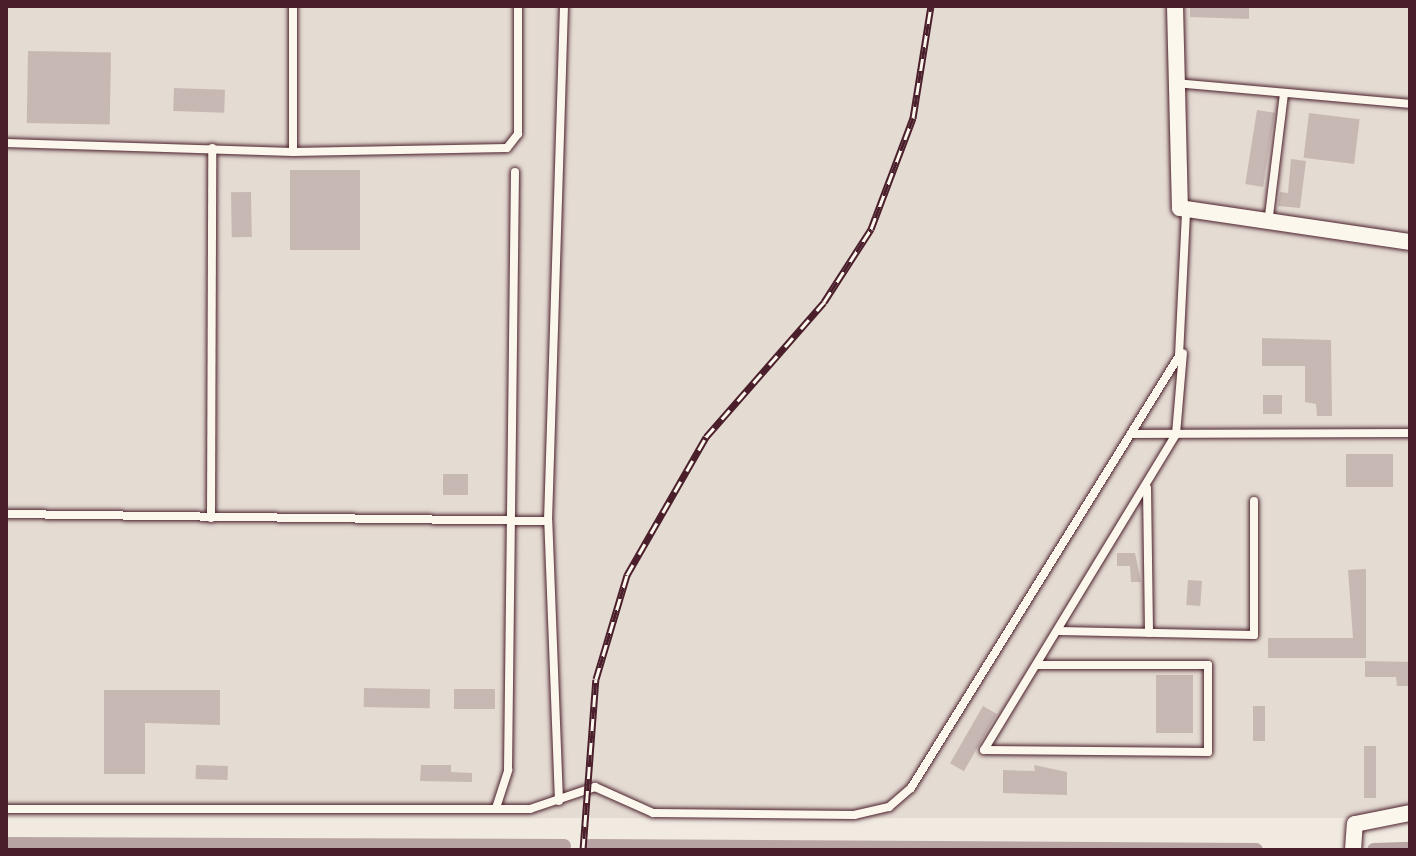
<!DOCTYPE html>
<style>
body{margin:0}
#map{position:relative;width:1416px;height:856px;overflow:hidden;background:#f0eae0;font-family:"Shantell Sans",sans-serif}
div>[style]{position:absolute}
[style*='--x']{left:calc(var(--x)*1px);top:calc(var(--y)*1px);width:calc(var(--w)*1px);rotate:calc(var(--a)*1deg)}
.built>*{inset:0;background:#e4dbd2;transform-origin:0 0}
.canal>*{height:14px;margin:-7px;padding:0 7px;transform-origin:7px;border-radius:7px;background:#b8a4a2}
.building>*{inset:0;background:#c8b8b3;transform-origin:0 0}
.roads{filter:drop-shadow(0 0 2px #4a1f2b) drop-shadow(0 0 2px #4a1f2b)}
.service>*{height:8px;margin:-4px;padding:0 4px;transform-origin:4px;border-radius:4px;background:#fbf7ec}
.minor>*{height:16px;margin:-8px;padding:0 8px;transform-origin:8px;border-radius:8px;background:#fbf7ec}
.rail>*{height:7px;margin-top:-3.5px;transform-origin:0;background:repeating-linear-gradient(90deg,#fbf7ec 0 12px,#4a1f2b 0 24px);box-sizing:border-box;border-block:2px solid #4a1f2b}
span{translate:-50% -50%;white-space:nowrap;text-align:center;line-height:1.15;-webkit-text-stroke:7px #fbf7ec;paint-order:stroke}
.frame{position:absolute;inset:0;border:8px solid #4a1f2b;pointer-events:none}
</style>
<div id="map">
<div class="built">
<i style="left:6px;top:6px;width:1404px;height:812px"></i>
</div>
<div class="canal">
<i style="--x:6;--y:844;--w:558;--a:0.21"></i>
<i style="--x:590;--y:846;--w:666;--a:0.34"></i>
<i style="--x:1374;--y:850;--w:36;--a:-2"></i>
</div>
<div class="building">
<i style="clip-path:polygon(1190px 6px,1249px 6px,1249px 19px,1190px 17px)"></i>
<i style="left:28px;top:51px;width:83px;height:72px;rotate:1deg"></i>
<i style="left:174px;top:88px;width:51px;height:23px;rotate:2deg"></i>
<i style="left:1257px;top:110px;width:18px;height:75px;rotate:9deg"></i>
<i style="left:1309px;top:113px;width:51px;height:45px;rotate:7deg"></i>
<i style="clip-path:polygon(1291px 159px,1306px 161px,1300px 208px,1278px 206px,1280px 192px,1288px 193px)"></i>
<i style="left:290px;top:170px;width:70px;height:80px"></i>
<i style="left:251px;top:192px;width:45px;height:20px;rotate:89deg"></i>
<i style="clip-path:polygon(1262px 338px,1331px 340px,1332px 416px,1317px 416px,1316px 404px,1305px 402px,1305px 366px,1262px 366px)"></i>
<i style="left:1263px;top:395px;width:19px;height:19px"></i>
<i style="left:1346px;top:454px;width:47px;height:33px"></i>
<i style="left:443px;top:474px;width:25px;height:21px"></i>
<i style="clip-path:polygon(1117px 553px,1135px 553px,1141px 582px,1131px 582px,1130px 566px,1117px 566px)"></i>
<i style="clip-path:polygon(1366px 569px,1366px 658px,1268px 658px,1268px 638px,1353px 638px,1348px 570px)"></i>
<i style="left:1188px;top:580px;width:14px;height:25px;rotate:4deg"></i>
<i style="clip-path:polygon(1365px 661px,1410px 662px,1410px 686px,1397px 686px,1396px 677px,1365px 677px)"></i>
<i style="left:1156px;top:675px;width:37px;height:58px"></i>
<i style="left:364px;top:688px;width:66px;height:19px;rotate:1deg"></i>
<i style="left:454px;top:689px;width:41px;height:20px"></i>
<i style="clip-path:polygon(104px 690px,220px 690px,220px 725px,145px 723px,145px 774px,104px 774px)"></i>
<i style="left:983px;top:706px;width:16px;height:66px;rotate:30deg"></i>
<i style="left:1253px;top:706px;width:12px;height:35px"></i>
<i style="left:1364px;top:746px;width:12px;height:52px"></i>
<i style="left:196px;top:765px;width:32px;height:14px;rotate:2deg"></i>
<i style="clip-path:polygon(421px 765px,451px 765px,451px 772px,472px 773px,472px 782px,420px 781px)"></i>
<i style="clip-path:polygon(1034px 765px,1067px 772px,1067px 795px,1003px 793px,1003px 770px,1035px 771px)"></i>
</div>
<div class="roads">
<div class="service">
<i style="--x:1176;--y:83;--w:235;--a:5.1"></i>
<i style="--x:6;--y:143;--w:287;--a:1.8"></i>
<i style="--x:293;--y:152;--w:214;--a:-1.1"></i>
<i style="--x:507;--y:148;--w:18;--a:-52"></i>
<i style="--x:518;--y:134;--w:128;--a:-90"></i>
<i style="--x:293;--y:152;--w:146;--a:-90"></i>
<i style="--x:1268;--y:224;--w:132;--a:-83"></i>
<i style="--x:1131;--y:434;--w:279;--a:-0.2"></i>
<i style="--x:1147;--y:488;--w:145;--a:89.2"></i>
<i style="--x:6;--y:514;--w:542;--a:0.74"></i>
<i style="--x:211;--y:518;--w:370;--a:-89.8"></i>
<i style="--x:1059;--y:631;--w:195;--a:1.2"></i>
<i style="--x:1254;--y:635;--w:134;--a:-90"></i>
<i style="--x:1038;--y:665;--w:170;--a:0"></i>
<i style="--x:1208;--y:665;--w:87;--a:90"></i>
<i style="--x:1208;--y:752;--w:224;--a:-179.5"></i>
<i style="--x:984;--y:750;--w:370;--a:-58.7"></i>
<i style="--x:1176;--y:434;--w:81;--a:-85.1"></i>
<i style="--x:559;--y:801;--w:280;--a:-92.2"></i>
<i style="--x:548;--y:521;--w:515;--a:-88.22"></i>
<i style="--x:496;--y:808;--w:40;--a:-72"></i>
<i style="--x:508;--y:770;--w:598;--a:-89.33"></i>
<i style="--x:6;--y:809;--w:524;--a:0"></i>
<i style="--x:530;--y:809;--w:69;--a:-18.7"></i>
<i style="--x:595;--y:787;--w:64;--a:24.1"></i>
<i style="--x:653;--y:813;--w:201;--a:0.6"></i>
<i style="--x:854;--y:815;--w:36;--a:-13"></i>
<i style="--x:889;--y:807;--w:29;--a:-41"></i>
<i style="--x:911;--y:788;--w:508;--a:-58.19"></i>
<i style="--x:1179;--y:356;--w:143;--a:-87.2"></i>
</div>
<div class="minor">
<i style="--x:1175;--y:6;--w:202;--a:88.6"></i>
<i style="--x:1180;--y:208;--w:232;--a:8.4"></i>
<i style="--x:1353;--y:850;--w:26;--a:-86"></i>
<i style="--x:1355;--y:824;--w:56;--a:-11.3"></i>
</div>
</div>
<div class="rail">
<i style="--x:583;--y:850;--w:171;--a:-85.7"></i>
<i style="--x:596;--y:679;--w:109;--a:-73.4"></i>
<i style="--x:627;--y:575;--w:159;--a:-60.2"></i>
<i style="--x:706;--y:437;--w:179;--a:-48.8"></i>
<i style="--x:824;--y:302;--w:87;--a:-57.2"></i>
<i style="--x:871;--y:229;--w:119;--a:-69.3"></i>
<i style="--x:913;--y:118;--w:113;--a:-80.9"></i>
</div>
<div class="frame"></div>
</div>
